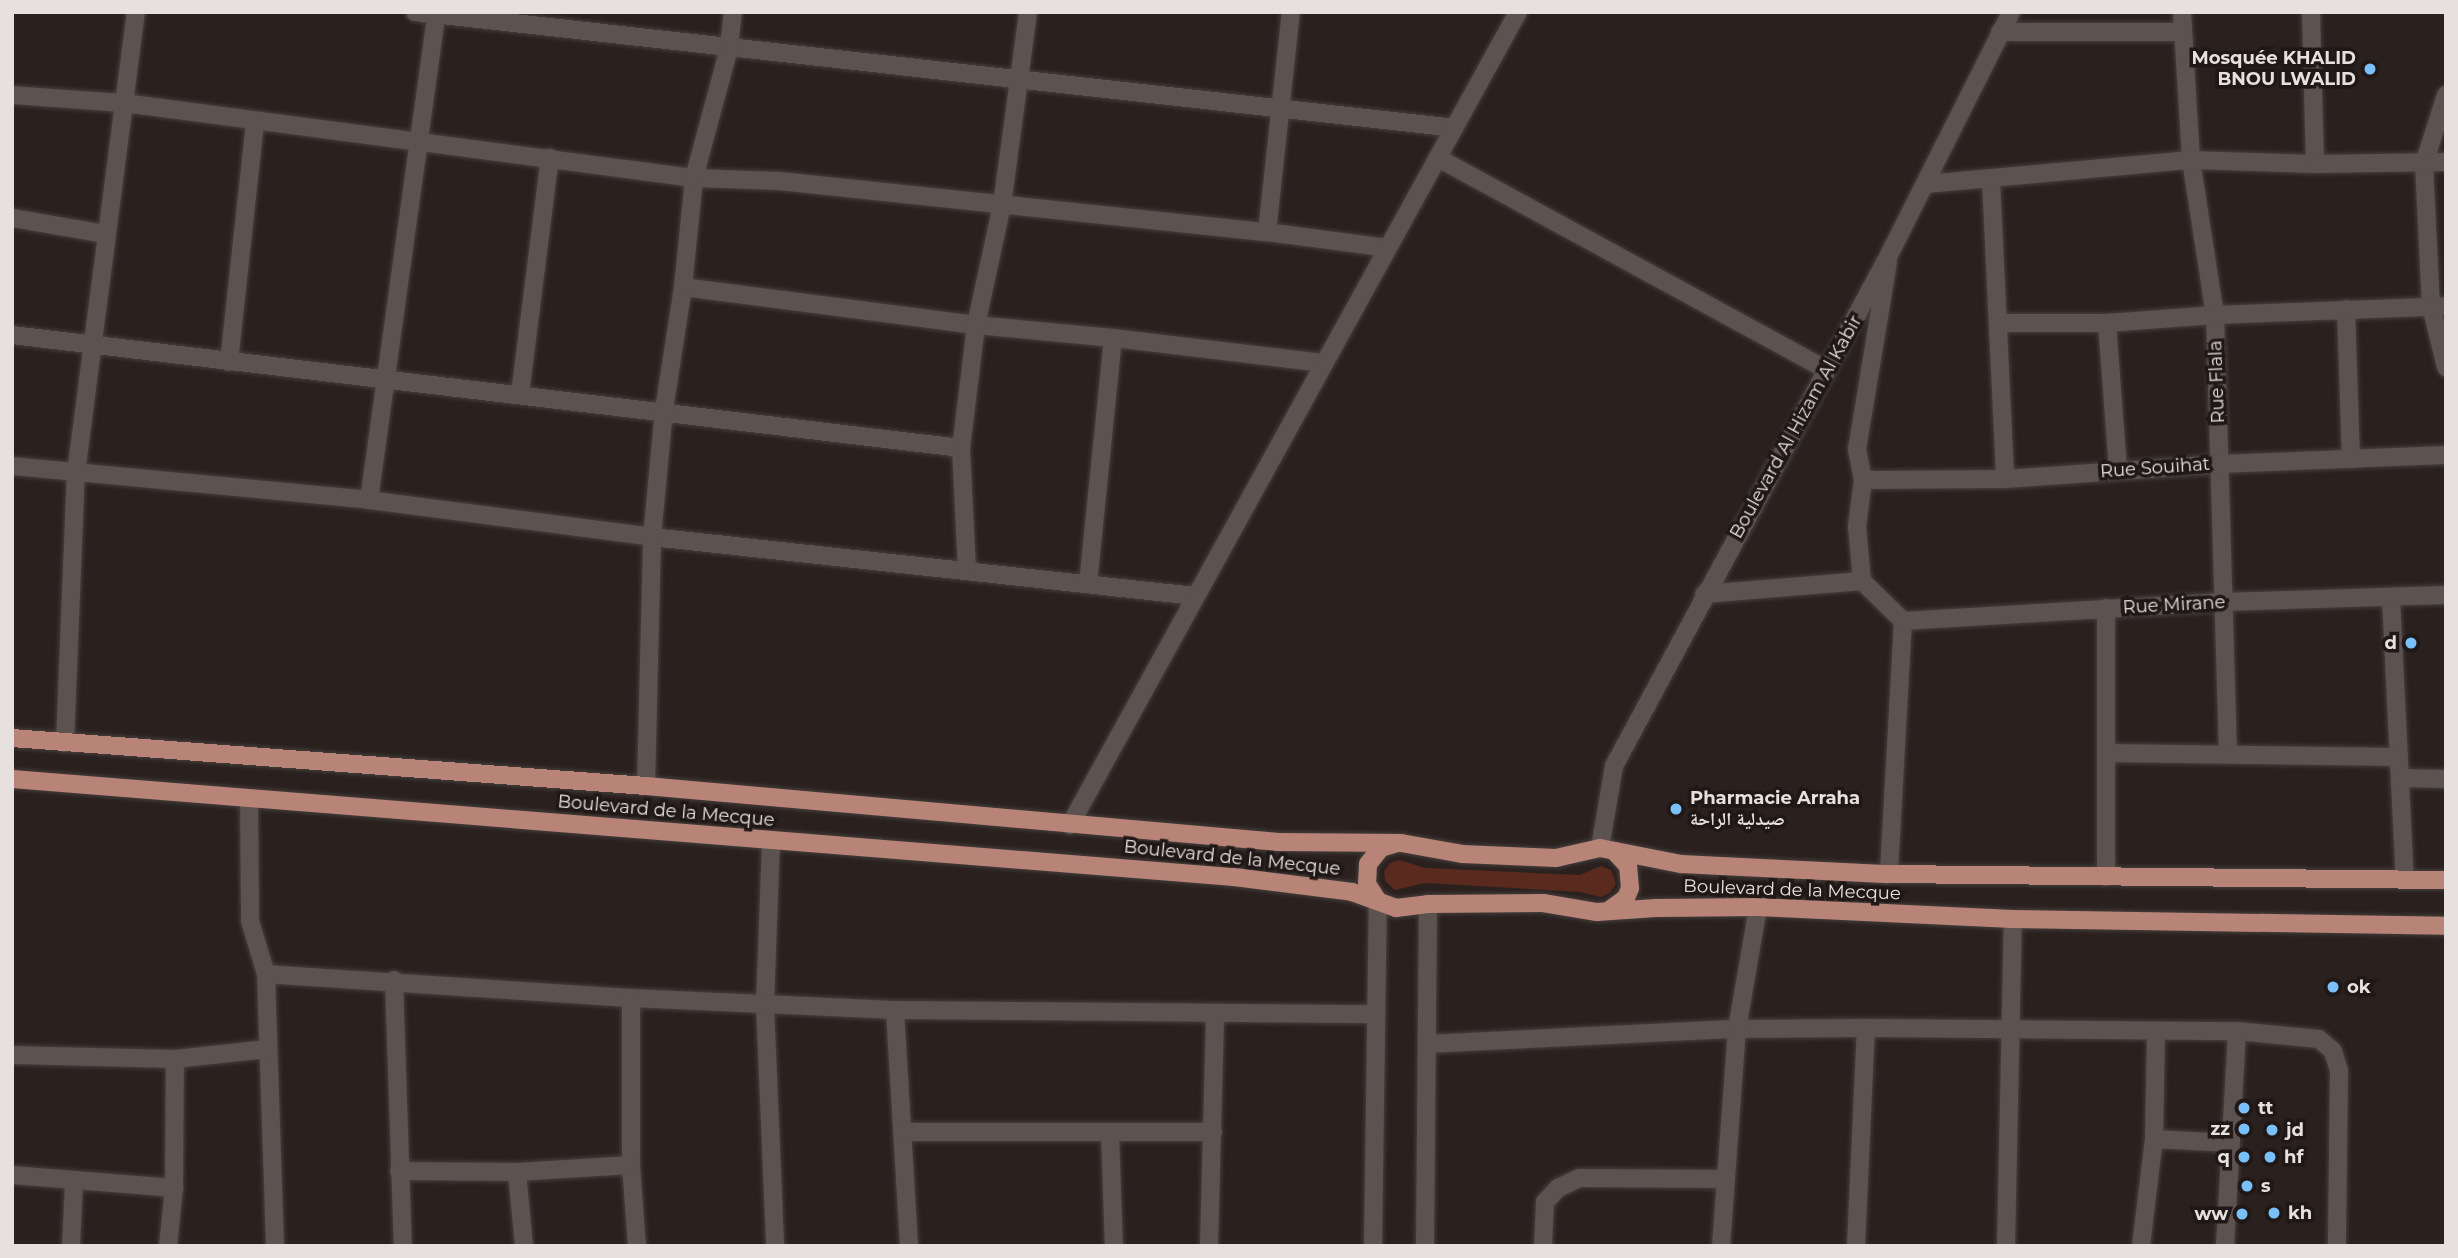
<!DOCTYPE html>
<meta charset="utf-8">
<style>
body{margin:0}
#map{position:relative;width:2458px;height:1258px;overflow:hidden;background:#2a211f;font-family:Montserrat,"Noto Naskh Arabic",sans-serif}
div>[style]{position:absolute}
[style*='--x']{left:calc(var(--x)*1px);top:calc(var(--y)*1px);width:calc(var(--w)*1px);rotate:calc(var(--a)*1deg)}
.green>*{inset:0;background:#5b2a1e}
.roads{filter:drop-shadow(0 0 2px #453e3c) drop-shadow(0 0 2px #453e3c)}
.street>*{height:18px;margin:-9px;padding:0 9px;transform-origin:9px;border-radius:9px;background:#5c5250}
.secondary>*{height:18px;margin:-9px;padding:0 9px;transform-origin:9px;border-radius:9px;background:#5c5250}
.primary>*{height:18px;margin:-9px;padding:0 9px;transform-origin:9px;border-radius:9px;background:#b88477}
.dots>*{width:19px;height:19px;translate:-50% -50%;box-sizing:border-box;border:4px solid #201816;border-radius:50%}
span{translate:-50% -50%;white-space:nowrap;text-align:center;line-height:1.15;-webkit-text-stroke:7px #201816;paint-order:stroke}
.poi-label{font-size:18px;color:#e6e0df;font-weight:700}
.right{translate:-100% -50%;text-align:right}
.left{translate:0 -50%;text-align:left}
.street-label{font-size:18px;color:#e6e0df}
.frame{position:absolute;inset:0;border:14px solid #e6e0df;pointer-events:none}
</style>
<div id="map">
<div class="green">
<i style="clip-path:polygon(1400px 860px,1425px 868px,1580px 875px,1601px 866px,1611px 870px,1616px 884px,1610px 893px,1601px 897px,1580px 892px,1425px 883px,1395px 890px,1385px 881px,1384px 871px,1390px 863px)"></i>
</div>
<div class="roads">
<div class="street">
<i style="--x:415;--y:12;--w:1046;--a:6.36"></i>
<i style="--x:2182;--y:12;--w:148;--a:86.5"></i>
<i style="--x:2191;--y:160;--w:157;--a:81.2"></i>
<i style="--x:2215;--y:315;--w:438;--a:88.3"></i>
<i style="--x:2311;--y:12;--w:152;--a:88.5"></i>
<i style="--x:2000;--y:32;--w:181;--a:0"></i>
<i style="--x:12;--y:95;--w:112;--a:4.1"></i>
<i style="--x:124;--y:103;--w:575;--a:7.5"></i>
<i style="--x:694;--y:178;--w:85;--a:2"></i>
<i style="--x:779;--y:181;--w:491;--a:6"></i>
<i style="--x:1267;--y:232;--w:122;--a:7.5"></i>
<i style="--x:2446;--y:95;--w:72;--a:107.7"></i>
<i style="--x:2424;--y:164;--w:142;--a:87.2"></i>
<i style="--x:2431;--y:306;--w:63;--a:76.2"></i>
<i style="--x:1438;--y:158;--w:443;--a:28.6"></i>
<i style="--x:1991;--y:179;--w:300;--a:87.3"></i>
<i style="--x:1926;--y:184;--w:266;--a:-5.2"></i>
<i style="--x:2191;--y:160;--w:124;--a:1.8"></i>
<i style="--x:2315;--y:164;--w:131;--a:-0.9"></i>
<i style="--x:12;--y:218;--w:95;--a:9.7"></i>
<i style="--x:1267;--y:232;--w:221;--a:-83.8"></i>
<i style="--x:1888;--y:262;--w:190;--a:99.4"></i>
<i style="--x:1857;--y:449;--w:32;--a:79"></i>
<i style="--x:1863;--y:480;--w:46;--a:97.4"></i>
<i style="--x:1857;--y:526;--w:55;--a:84.8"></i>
<i style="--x:1862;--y:581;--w:57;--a:44.3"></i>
<i style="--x:1903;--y:621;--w:253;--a:93.2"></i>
<i style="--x:683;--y:287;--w:295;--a:7.4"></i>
<i style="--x:976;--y:325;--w:138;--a:5.4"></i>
<i style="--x:1113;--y:338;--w:211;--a:6.8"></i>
<i style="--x:2346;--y:309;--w:150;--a:88.1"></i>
<i style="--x:1998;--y:323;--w:109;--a:0"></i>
<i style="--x:2107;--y:323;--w:108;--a:-4.2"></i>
<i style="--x:2215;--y:315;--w:231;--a:-2.2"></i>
<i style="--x:2107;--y:323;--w:148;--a:85.7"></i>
<i style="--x:12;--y:335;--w:956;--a:6.79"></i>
<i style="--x:229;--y:362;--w:240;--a:-83.8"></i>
<i style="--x:520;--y:394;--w:238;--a:-82.8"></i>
<i style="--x:12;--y:466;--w:359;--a:5.4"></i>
<i style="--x:369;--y:500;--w:285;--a:7.4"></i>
<i style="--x:652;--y:537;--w:546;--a:6.2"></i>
<i style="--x:1863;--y:480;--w:142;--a:-0.4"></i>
<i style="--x:2005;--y:479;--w:216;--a:-4"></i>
<i style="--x:2220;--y:464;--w:226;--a:-2.3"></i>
<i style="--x:369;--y:500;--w:490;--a:-82.1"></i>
<i style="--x:967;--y:571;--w:123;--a:-92.8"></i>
<i style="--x:961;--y:448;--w:124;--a:-83"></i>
<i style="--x:976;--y:325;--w:123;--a:-77.8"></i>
<i style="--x:1002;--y:205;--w:195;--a:-82.3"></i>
<i style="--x:1088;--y:584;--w:247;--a:-84.2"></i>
<i style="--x:1704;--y:594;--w:159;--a:-4.7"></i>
<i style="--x:2391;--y:598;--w:282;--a:87.2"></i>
<i style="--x:1903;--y:621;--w:321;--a:-3.4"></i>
<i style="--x:2223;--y:602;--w:223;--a:-1.8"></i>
<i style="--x:65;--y:743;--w:270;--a:-87.7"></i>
<i style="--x:76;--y:473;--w:465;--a:-82.6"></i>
<i style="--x:2106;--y:753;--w:293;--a:0.8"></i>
<i style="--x:2400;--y:778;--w:46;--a:1.2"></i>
<i style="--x:646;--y:786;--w:249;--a:-88.6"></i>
<i style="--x:652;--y:537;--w:128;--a:-84.6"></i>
<i style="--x:664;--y:410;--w:124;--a:-81.2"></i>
<i style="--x:683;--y:287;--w:110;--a:-84.2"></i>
<i style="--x:694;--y:178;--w:135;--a:-74.9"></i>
<i style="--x:729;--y:48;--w:36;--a:-84"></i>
<i style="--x:249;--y:799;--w:122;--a:89.5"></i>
<i style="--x:250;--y:921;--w:55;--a:73.2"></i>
<i style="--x:266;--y:974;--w:272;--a:88.1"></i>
<i style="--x:771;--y:841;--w:163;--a:92.1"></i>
<i style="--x:765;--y:1004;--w:242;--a:87.6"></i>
<i style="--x:2106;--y:877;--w:269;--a:-90"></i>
<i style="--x:266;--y:974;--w:366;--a:3.8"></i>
<i style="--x:631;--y:998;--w:264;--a:2.6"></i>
<i style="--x:895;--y:1010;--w:479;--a:0.5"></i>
<i style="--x:394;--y:980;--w:266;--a:88.1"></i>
<i style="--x:631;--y:998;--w:167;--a:90"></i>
<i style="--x:631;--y:1165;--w:81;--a:85.8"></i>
<i style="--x:895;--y:1010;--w:236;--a:86.6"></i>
<i style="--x:1427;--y:1044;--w:310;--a:-2.8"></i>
<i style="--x:1737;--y:1029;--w:129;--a:-0.4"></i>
<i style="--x:1866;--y:1028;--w:371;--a:0.5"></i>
<i style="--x:2237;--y:1031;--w:82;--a:5.6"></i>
<i style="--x:2319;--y:1039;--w:18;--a:41"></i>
<i style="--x:2333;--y:1051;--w:21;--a:73"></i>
<i style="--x:2339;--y:1071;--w:175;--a:90.7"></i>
<i style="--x:12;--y:1055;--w:163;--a:1.4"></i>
<i style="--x:175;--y:1059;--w:93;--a:-6.2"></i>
<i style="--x:904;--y:1132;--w:309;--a:0"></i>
<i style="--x:1110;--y:1134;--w:112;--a:88"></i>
<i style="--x:2154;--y:1139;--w:77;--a:3"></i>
<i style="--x:399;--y:1171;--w:118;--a:0.5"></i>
<i style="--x:517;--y:1172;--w:114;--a:-3.5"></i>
<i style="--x:517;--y:1172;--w:74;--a:84.6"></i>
<i style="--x:12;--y:1175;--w:163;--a:4.6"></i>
<i style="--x:71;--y:1246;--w:64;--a:-87.3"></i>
<i style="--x:168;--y:1246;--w:58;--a:-84.1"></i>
<i style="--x:174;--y:1188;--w:129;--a:-89.6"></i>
<i style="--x:1209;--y:1246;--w:232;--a:-88.5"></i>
<i style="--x:1373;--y:1246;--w:345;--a:-89.2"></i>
<i style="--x:1425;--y:1246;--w:342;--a:-89.5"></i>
<i style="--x:1543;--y:1246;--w:44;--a:-87.4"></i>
<i style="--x:1545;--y:1202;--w:19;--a:-47"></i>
<i style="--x:1558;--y:1188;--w:23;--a:-25"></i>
<i style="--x:1579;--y:1178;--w:146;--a:0.4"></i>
<i style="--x:1721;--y:1246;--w:218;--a:-85.8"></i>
<i style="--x:1737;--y:1029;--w:124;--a:-80.2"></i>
<i style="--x:1856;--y:1246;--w:218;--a:-87.4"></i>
<i style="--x:2006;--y:1246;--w:327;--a:-88.8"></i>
<i style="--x:2141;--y:1246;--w:108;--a:-83.1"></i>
<i style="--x:2154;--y:1139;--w:108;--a:-88.9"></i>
<i style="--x:2225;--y:1246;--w:215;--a:-86.8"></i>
</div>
<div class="secondary">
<i style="--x:1070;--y:825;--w:928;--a:-61.14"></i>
<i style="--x:1600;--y:848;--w:83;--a:-80.3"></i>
<i style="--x:1614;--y:766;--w:580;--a:-61.71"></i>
<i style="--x:1889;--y:255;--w:272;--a:-63.3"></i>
</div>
<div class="primary">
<i style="--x:12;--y:738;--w:636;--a:4.33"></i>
<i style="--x:646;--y:786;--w:635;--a:5.06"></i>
<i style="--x:1279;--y:842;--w:122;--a:0.5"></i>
<i style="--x:1401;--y:843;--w:62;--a:10.2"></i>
<i style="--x:1462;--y:854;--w:94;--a:2.4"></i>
<i style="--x:1556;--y:858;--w:45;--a:-12.8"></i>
<i style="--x:1600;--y:848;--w:83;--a:11.2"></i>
<i style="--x:1681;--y:864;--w:208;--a:2.8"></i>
<i style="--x:1889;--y:874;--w:557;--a:0.62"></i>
<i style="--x:12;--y:779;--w:1226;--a:4.59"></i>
<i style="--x:1234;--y:877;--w:119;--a:7.2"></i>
<i style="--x:1352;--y:892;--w:47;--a:20"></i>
<i style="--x:1396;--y:908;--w:32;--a:-7"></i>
<i style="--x:1428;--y:904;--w:115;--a:-0.5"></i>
<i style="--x:1543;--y:903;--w:55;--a:9.5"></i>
<i style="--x:1597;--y:912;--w:59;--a:-3.9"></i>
<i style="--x:1656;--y:908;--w:102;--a:-0.6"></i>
<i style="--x:1758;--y:907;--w:255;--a:2.7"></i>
<i style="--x:2013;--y:919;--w:433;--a:0.9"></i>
<i style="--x:1378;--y:901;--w:20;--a:-123"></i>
<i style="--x:1367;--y:884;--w:20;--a:-87"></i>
<i style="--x:1368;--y:864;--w:21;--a:-51"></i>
<i style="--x:1381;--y:848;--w:14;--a:-17"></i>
<i style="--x:1608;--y:911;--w:22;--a:-36"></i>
<i style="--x:1626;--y:898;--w:11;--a:-68"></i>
<i style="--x:1630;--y:888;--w:22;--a:-95"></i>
<i style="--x:1628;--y:866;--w:21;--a:-133"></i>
</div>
</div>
<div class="dots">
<i style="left:2370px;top:69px;background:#79bff8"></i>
<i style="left:2411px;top:643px;background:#79bff8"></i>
<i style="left:1676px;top:809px;background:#79bff8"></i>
<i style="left:2333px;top:987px;background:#79bff8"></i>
<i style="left:2244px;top:1108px;background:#79bff8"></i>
<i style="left:2244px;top:1129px;background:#79bff8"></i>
<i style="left:2272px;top:1130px;background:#79bff8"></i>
<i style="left:2244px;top:1157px;background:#79bff8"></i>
<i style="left:2270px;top:1157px;background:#79bff8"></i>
<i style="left:2247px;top:1186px;background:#79bff8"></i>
<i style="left:2274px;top:1213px;background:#79bff8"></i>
<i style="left:2242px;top:1214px;background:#79bff8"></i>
</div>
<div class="poi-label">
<span class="right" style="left:2356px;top:69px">Mosquée KHALID<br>BNOU LWALID</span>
<span class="right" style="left:2397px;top:643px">d</span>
<span class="left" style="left:1690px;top:809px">Pharmacie Arraha<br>صيدلية الراحة</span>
<span class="left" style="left:2347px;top:987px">ok</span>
<span class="left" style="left:2258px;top:1108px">tt</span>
<span class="right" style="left:2230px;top:1129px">zz</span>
<span class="left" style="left:2286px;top:1130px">jd</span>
<span class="right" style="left:2230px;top:1157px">q</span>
<span class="left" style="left:2284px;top:1157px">hf</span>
<span class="left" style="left:2261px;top:1186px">s</span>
<span class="left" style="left:2288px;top:1213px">kh</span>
<span class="right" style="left:2228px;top:1214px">ww</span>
</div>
<div class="street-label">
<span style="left:2217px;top:382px;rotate:-92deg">Rue Flala</span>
<span style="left:1796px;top:427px;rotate:-61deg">Boulevard Al Hizam Al Kabir</span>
<span style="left:2155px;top:468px;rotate:-4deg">Rue Souihat</span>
<span style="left:2174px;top:605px;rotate:-3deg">Rue Mirane</span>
<span style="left:666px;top:811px;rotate:5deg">Boulevard de la Mecque</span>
<span style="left:1232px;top:858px;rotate:6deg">Boulevard de la Mecque</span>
<span style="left:1792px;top:890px;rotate:2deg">Boulevard de la Mecque</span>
</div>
<div class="frame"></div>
</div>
